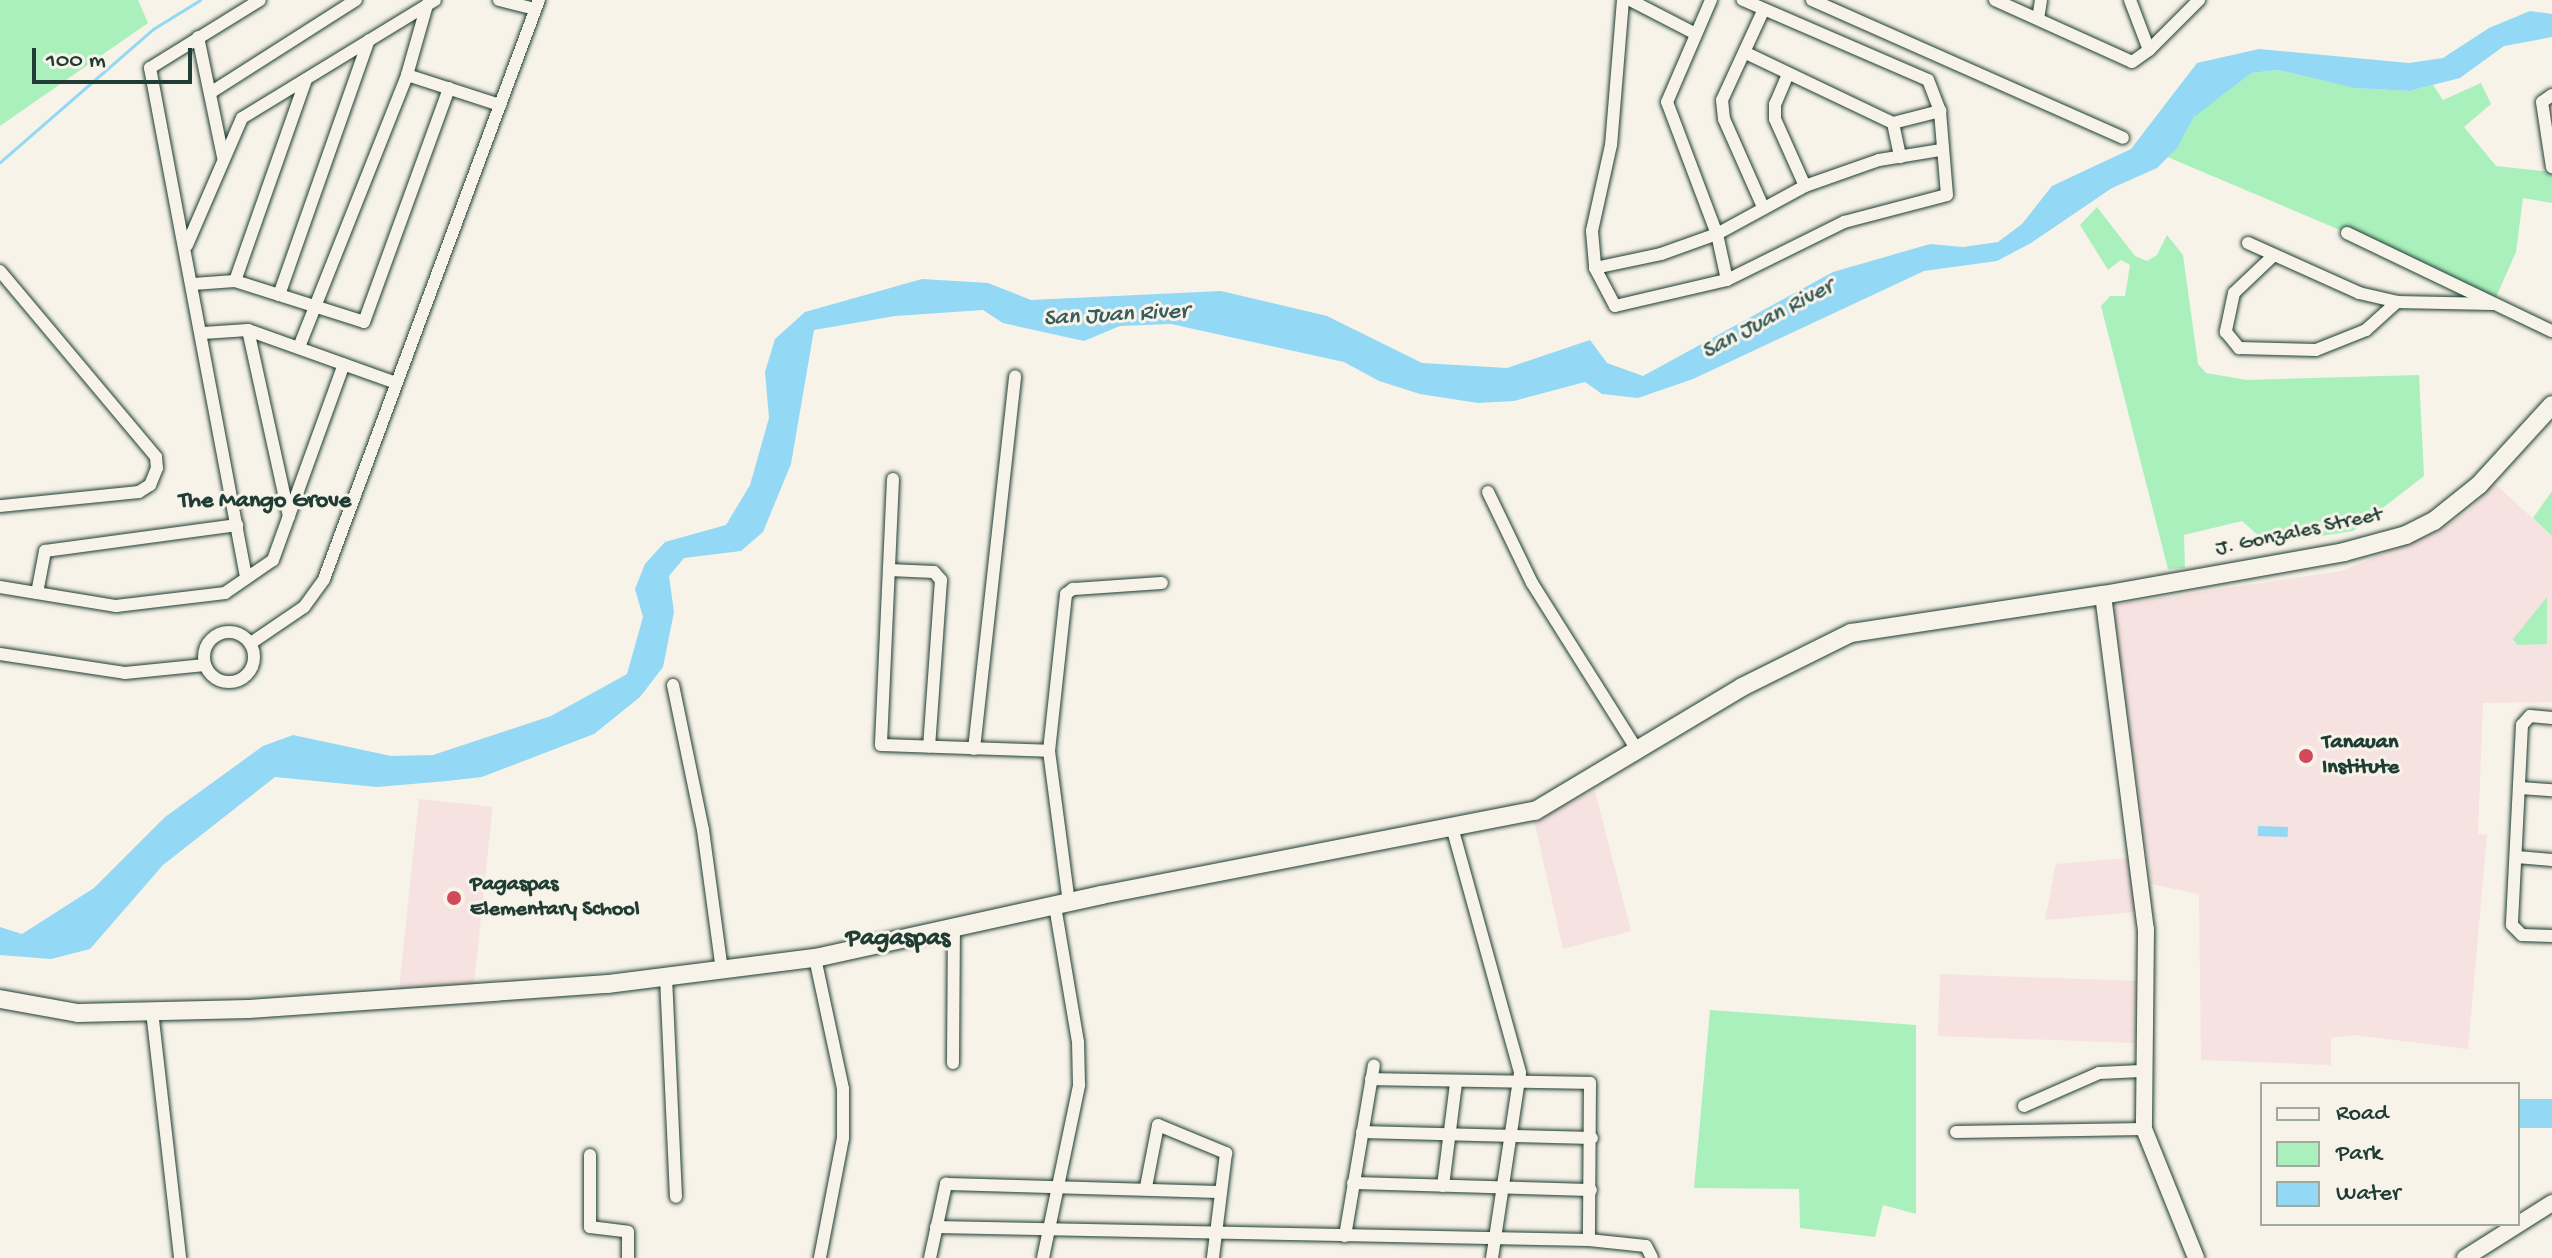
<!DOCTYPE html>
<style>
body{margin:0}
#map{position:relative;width:2552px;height:1258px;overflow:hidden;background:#f7f3e8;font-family:"Gochi Hand",sans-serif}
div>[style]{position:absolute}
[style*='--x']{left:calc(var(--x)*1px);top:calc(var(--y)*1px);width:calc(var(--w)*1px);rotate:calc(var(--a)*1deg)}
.built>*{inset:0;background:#f6e2e0;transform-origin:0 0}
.green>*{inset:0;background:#a9f0bc}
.water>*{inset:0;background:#93d8f5;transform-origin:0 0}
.stream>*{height:3px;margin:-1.5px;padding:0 1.5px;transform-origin:1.5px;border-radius:1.5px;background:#93d8f5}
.roads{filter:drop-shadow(0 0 2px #1f3d34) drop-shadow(0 0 2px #1f3d34)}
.minor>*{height:12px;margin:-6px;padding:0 6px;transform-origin:6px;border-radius:6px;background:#f7f3e8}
.minor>.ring{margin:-6px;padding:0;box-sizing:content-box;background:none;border:12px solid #f7f3e8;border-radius:50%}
.tertiary>*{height:16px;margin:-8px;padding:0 8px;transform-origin:8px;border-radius:8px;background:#f7f3e8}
.secondary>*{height:18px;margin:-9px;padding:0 9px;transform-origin:9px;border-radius:9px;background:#f7f3e8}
.dots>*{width:22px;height:22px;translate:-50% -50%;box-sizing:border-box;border:4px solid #f7f3e8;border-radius:50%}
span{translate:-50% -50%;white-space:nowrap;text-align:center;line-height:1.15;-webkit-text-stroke:6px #f7f3e8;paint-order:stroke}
.street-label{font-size:22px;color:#1f3d34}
.poi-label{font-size:22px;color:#1f3d34;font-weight:700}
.left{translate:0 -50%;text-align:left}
.water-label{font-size:24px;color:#365c5b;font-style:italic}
.neighbourhood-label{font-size:24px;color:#1f3d34;font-weight:700}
.quarter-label{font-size:26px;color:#1f3d34;font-weight:700}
.legend{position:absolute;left:2260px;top:1082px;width:260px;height:144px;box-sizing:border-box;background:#f7f3e8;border:2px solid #a1aaa0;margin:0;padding:10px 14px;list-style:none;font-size:24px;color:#1f3d34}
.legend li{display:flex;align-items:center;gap:16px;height:40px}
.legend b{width:40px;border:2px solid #a1aaa0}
.scale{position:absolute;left:32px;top:48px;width:160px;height:36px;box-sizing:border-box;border:4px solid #1f3d34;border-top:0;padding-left:10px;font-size:24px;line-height:28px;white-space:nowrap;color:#1f3d34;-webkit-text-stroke:6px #f7f3e8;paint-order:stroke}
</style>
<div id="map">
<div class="built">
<i style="clip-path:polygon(2494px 483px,2552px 536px,2552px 702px,2483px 703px,2478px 834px,2487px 835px,2468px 1049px,2353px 1035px,2331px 1038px,2331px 1065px,2201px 1060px,2199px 894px,2151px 884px,2113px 605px,2341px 571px,2434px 533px,2468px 512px)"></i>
<i style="clip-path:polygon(1595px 791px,1631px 931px,1563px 949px,1534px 820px)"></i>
<i style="left:419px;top:799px;width:74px;height:196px;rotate:6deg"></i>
<i style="clip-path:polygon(2128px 858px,2135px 912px,2045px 920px,2056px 864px)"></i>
<i style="left:2137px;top:981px;width:62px;height:197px;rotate:92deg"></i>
</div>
<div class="green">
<i style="clip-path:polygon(0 0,138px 0,148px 23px,0 126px)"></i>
<i style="clip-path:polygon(2278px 70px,2357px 88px,2409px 91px,2433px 85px,2443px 100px,2481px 83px,2491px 104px,2464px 127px,2496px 166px,2552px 172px,2552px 203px,2523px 198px,2516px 252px,2493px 304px,2347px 233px,2158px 153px,2176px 149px,2194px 117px,2224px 90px,2251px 73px)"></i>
<i style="clip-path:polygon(2097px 207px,2135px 256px,2147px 261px,2157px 255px,2167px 235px,2183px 255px,2198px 364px,2206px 373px,2247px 380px,2419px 375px,2424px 476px,2353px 531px,2268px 544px,2242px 521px,2184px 535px,2185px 568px,2168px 569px,2101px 306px,2110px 296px,2125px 296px,2130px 265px,2121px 260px,2108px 270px,2080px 225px)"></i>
<i style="clip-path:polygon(2552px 491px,2552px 536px,2533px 518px)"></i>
<i style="clip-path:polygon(2547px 597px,2547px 644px,2517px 645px,2513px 639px)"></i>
<i style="clip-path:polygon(1710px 1010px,1916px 1025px,1916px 1214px,1883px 1205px,1875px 1237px,1800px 1228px,1799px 1189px,1694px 1188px)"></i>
</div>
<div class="water">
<i style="clip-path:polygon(2530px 11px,2552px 14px,2552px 37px,2504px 46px,2460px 78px,2409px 91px,2355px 88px,2278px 70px,2251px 73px,2194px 117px,2177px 148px,2157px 168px,2112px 188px,2031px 243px,1997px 261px,1924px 271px,1693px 379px,1638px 398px,1602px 394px,1585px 382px,1514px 401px,1478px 403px,1420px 394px,1379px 381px,1344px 362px,1171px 324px,1120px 326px,1084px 341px,1003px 323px,983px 310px,895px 316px,814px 330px,791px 464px,763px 532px,741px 551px,684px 558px,669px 576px,674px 612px,663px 667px,640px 697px,594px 734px,482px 777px,447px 781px,377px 787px,275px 777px,163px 865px,90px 949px,51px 959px,0 955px,0 927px,22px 934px,94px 888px,165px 817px,263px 746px,293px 735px,391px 756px,433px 755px,551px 716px,627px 674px,643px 617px,635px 589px,645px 564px,665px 542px,726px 525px,750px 485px,769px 418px,765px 372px,775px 339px,805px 312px,922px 279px,988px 283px,1031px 300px,1221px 291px,1327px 316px,1422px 363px,1507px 368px,1590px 340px,1607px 363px,1643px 376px,1833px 272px,1930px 244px,1963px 247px,1998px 242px,2022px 224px,2052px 186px,2131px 149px,2197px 63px,2259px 49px,2409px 63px,2443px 58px,2489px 28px)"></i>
<i style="left:2258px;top:826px;width:30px;height:10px;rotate:2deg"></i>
<i style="left:2518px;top:1099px;width:34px;height:29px"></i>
</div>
<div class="stream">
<i style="--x:0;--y:162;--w:203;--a:-41"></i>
<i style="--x:153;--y:29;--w:55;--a:-31.7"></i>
</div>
<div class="roads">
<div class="minor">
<i style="--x:499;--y:0;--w:37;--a:14"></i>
<i style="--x:1623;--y:0;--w:145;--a:94.7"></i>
<i style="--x:1611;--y:145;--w:88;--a:102.5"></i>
<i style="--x:1592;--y:231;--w:37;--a:85"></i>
<i style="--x:1595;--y:268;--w:43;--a:62.2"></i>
<i style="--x:1615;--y:306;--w:115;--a:-13.1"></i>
<i style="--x:1727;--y:280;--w:131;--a:-26.4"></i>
<i style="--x:1844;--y:222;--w:106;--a:-14.7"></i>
<i style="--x:1947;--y:195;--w:84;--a:-94.8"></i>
<i style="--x:1940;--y:111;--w:33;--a:-111"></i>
<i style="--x:1928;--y:80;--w:202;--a:-156.6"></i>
<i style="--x:1630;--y:0;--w:72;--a:27.3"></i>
<i style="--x:1711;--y:0;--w:111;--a:113.3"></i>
<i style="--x:1667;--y:102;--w:141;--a:69.3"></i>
<i style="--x:1717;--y:234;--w:47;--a:77.7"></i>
<i style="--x:1812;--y:0;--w:340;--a:23.9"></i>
<i style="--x:1995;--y:0;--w:150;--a:24.3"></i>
<i style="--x:2132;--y:62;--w:21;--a:-35"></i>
<i style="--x:2130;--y:0;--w:53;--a:69.2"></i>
<i style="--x:2149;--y:50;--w:71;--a:-45"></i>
<i style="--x:1763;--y:11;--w:98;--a:114.7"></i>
<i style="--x:1722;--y:100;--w:19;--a:84"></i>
<i style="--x:1724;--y:119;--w:96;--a:66.1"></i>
<i style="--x:2038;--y:19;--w:19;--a:-81"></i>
<i style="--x:198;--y:37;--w:123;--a:78.2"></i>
<i style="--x:1746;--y:53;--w:163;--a:25.5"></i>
<i style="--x:1893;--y:123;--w:49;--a:-14.3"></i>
<i style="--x:1788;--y:74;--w:33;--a:113"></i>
<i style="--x:1775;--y:104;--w:15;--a:90"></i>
<i style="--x:1775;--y:119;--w:73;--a:65.9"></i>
<i style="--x:407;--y:75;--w:73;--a:-74.1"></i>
<i style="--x:210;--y:93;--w:173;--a:-32.5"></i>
<i style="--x:2552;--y:95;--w:12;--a:145"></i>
<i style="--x:2542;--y:102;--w:66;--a:81.3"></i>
<i style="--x:1893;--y:123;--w:35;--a:78"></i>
<i style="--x:2347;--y:233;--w:227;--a:25.6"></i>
<i style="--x:2248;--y:243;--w:122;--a:24.2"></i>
<i style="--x:2359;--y:293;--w:39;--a:13"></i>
<i style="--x:2397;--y:302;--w:96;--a:1.2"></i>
<i style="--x:187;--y:245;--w:138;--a:-66.6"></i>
<i style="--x:242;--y:118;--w:226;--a:-31.4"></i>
<i style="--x:2274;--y:255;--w:55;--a:136.5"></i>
<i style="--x:2234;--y:293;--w:40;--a:102"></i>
<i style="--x:2226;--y:332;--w:21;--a:51"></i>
<i style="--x:2239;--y:348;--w:77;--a:1.5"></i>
<i style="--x:2316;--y:350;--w:54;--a:-21.8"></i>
<i style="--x:2366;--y:330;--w:42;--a:-42.1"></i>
<i style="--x:1595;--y:268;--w:67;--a:-12"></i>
<i style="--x:1661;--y:254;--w:59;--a:-19.7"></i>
<i style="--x:1717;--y:234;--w:100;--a:-28.6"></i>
<i style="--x:1805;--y:186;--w:78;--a:-19.4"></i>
<i style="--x:1879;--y:160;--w:63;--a:-9.2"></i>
<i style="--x:0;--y:271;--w:243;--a:50"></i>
<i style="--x:156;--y:457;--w:11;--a:85"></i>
<i style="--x:157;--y:468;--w:18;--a:112"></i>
<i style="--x:150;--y:485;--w:13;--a:148"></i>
<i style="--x:139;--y:492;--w:140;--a:174.2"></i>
<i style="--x:235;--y:281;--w:214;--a:-70.6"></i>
<i style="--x:193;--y:284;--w:42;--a:-4.1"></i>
<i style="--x:235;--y:281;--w:135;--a:17.6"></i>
<i style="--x:364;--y:322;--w:249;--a:-70"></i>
<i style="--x:279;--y:295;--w:270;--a:-70.6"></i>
<i style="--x:248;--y:330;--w:191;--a:77.6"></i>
<i style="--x:203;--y:333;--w:45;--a:-3.8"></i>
<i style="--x:248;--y:330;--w:157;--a:19.7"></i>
<i style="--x:299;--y:347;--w:293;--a:-68.3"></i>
<i style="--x:407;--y:75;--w:98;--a:17.9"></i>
<i style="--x:893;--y:479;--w:266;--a:92.6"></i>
<i style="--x:881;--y:745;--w:168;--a:2"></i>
<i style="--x:1049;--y:751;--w:152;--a:82.5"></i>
<i style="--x:1488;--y:492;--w:101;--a:64.2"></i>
<i style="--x:1532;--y:583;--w:199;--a:57.8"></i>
<i style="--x:889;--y:570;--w:45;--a:2.5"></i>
<i style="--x:934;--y:572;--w:11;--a:49"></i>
<i style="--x:941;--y:580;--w:167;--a:94.1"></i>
<i style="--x:246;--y:577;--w:518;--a:-100.68"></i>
<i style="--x:150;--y:68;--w:129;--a:-31.7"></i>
<i style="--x:0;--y:587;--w:118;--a:9.3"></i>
<i style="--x:116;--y:606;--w:110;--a:-6.8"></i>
<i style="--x:225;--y:593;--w:58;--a:-34.5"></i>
<i style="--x:273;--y:560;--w:208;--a:-70.1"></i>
<i style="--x:37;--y:593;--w:43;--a:-79.2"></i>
<i style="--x:45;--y:551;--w:194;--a:-7.7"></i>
<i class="ring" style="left:204px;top:632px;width:38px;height:38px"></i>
<i style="--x:251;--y:643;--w:64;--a:-34.2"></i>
<i style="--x:304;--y:607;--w:34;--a:-54"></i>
<i style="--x:324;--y:579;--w:618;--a:-69.63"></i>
<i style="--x:0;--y:654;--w:126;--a:8.6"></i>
<i style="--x:125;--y:673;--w:80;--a:-5.7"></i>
<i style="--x:673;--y:685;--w:148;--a:78.3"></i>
<i style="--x:703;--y:830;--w:141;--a:82.3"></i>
<i style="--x:2552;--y:718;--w:22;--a:-175"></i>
<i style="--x:2530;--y:716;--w:12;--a:132"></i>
<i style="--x:2522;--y:725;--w:200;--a:92.9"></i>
<i style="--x:2512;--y:925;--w:14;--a:45"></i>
<i style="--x:2522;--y:935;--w:30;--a:2"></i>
<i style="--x:974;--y:749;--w:375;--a:-83.7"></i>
<i style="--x:1049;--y:751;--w:158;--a:-83.8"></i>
<i style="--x:1066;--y:594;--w:9;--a:-36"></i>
<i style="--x:1073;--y:589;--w:89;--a:-3.9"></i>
<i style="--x:2520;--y:788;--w:32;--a:4"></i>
<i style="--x:1452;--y:827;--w:255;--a:74.5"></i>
<i style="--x:1520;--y:1073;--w:187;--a:98.6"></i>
<i style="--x:2517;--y:857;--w:35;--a:5"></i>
<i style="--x:815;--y:958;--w:134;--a:77.9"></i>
<i style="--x:843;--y:1089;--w:49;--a:90"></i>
<i style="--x:843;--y:1138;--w:122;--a:100.9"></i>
<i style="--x:666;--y:977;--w:220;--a:87.4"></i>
<i style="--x:152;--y:1011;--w:249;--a:83.5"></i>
<i style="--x:953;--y:1063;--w:135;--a:-89.6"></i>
<i style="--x:1371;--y:1079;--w:219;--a:1"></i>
<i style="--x:1590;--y:1083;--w:157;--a:90.4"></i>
<i style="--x:2024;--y:1106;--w:82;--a:-23.7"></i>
<i style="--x:2099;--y:1073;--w:42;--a:-2.7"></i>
<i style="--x:1362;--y:1132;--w:230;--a:1.5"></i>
<i style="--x:1956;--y:1132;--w:188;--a:-0.9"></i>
<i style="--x:590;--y:1155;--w:72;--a:90"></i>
<i style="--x:590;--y:1227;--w:38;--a:7"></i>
<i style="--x:628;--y:1232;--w:26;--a:90"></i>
<i style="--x:1353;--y:1183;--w:238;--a:1.7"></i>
<i style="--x:1443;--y:1186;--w:104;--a:-82.8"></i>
<i style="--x:1146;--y:1187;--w:63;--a:-79"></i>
<i style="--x:1158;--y:1125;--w:74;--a:22.4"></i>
<i style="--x:1226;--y:1153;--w:106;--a:97.1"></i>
<i style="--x:936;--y:1227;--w:653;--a:1.14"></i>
<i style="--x:1589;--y:1240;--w:57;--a:6"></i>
<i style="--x:1646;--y:1246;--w:13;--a:63"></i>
<i style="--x:1345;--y:1236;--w:173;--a:-80.4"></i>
<i style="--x:930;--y:1258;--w:76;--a:-77.8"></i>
<i style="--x:946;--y:1184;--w:275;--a:1.7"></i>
<i style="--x:1043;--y:1258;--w:177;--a:-78.2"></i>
<i style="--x:1079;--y:1085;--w:43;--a:-91.3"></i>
<i style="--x:1078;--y:1042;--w:138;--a:-99.6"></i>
</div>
<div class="tertiary">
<i style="--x:2103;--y:595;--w:337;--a:82.7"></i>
<i style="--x:2146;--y:929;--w:200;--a:90.6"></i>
<i style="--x:2144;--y:1129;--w:139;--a:68"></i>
<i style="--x:2465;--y:1258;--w:103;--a:-32.3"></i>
</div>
<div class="secondary">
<i style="--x:0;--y:999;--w:79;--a:10.2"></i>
<i style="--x:78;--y:1013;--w:171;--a:-1.3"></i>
<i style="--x:249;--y:1009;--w:360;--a:-4"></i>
<i style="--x:608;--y:984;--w:209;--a:-7.2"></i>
<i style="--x:815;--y:958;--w:293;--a:-12.4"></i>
<i style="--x:1101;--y:895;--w:442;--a:-11"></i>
<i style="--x:1535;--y:811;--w:241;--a:-30.9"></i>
<i style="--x:1742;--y:687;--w:122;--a:-26.4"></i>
<i style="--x:1851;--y:633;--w:255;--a:-8.6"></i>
<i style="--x:2103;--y:595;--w:245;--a:-10.1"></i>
<i style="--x:2344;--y:552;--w:64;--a:-15.3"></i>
<i style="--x:2406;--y:535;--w:31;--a:-27"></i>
<i style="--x:2434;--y:521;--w:58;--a:-38.7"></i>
<i style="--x:2479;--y:485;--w:108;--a:-47.6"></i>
</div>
</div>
<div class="dots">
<i style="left:2306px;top:756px;background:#d1495b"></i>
<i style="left:454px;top:898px;background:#d1495b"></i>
</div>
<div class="street-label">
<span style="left:2299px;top:533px;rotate:-12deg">J. Gonzales Street</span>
</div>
<div class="poi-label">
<span class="left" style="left:2322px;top:756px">Tanauan<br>Institute</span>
<span class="left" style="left:470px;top:898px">Pagaspas<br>Elementary School</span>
</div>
<div class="water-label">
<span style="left:1116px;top:316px;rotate:-3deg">San Juan River</span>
<span style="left:1768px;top:320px;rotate:-28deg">San Juan River</span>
</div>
<div class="neighbourhood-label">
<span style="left:265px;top:502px">The Mango Grove</span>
</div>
<div class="quarter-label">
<span style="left:898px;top:940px">Pagaspas</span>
</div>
<ul class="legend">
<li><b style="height:10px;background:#f7f3e8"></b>Road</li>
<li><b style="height:22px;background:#a9f0bc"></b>Park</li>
<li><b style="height:22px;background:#93d8f5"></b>Water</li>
</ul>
<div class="scale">100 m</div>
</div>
